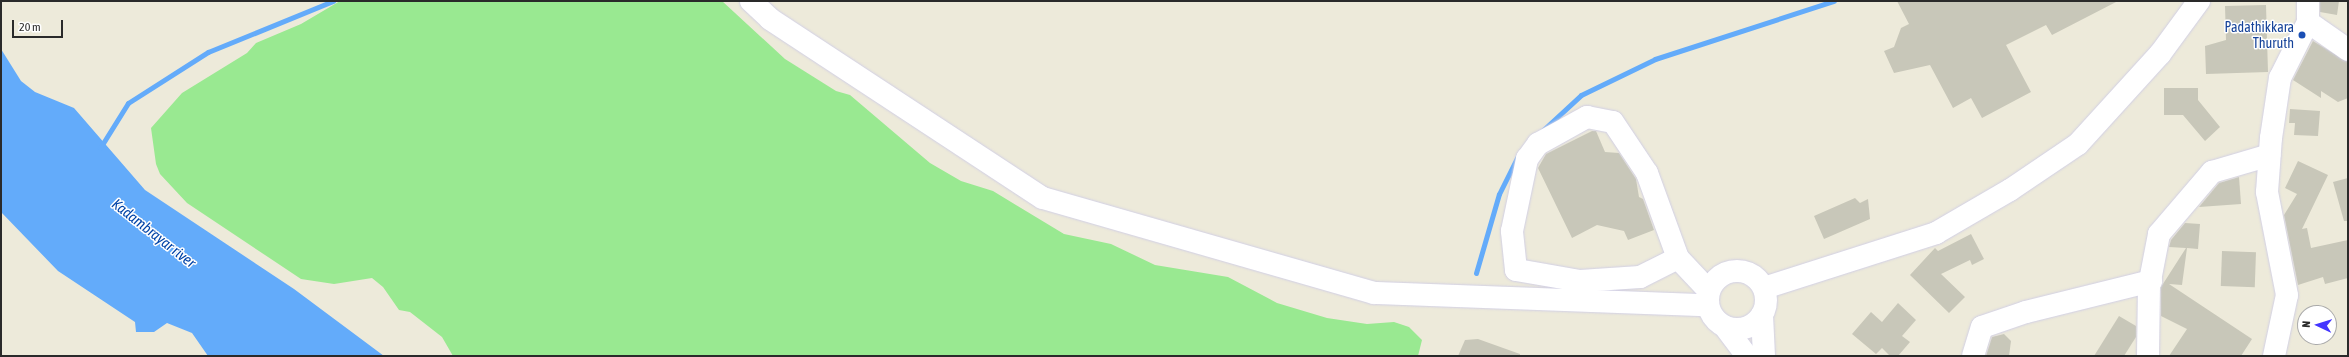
<!DOCTYPE html>
<style>
body{margin:0}
#map{position:relative;width:2349px;height:357px;overflow:hidden;background:#edeada;font-family:"Asap Condensed",sans-serif}
div>[style]{position:absolute}
[style*='--x']{left:calc(var(--x)*1px);top:calc(var(--y)*1px);width:calc(var(--w)*1px);rotate:calc(var(--a)*1deg)}
.green>*{inset:0;background:#99e991}
.water>*{inset:0;background:#63abfa}
.stream>*{height:5px;margin:-2.5px;padding:0 2.5px;transform-origin:2.5px;border-radius:2.5px;background:#63abfa}
.building>*{inset:0;background:#c8c7b9;transform-origin:0 0}
.roads{filter:drop-shadow(0 0 1px #d1cfe4) drop-shadow(0 0 1px #d1cfe4)}
.minor>*{height:22px;margin:-11px;padding:0 11px;transform-origin:11px;border-radius:11px;background:#fff}
.minor>.ring{margin:-11px;padding:0;box-sizing:content-box;background:none;border:22px solid #fff;border-radius:50%}
.dots>*{width:11px;height:11px;translate:-50% -50%;box-sizing:border-box;border:2px solid #fff;border-radius:50%}
span{translate:-50% -50%;white-space:nowrap;text-align:center;line-height:1.15;-webkit-text-stroke:3px #fff;paint-order:stroke}
.transit-label{font-size:14px;color:#164399}
.right{translate:-100% -50%;text-align:right}
.water-label{font-size:15px;color:#0143a7;font-style:italic}
.frame{position:absolute;inset:0;border:2px solid #2a2a2a;pointer-events:none}
.north{position:absolute;left:2297px;top:305px;width:40px;height:40px;box-sizing:border-box;background:#fff;border:1px solid #aaa;border-radius:50%;rotate:274deg;font-size:11px;font-weight:700;line-height:16px;text-align:center;color:#2a2a2a}
.north::after{content:'';display:block;margin:auto;width:14px;height:18px;background:#4436ff;clip-path:polygon(50% 0,100% 100%,50% 72%,0 100%)}
.scale{position:absolute;left:12px;top:20px;width:51px;height:18px;box-sizing:border-box;border:2px solid #2a2a2a;border-top:0;padding-left:5px;font-size:12px;line-height:14px;white-space:nowrap;color:#2a2a2a;-webkit-text-stroke:3px #fff;paint-order:stroke}
</style>
<div id="map">
<div class="green">
<i style="clip-path:polygon(340px 1px,722px 1px,785px 59px,836px 91px,850px 95px,930px 163px,961px 181px,993px 191px,1064px 234px,1111px 244px,1155px 265px,1228px 277px,1277px 303px,1327px 318px,1367px 324px,1394px 322px,1409px 327px,1422px 340px,1418px 356px,453px 356px,442px 337px,410px 312px,399px 310px,383px 287px,372px 278px,334px 284px,301px 279px,187px 203px,160px 174px,156px 164px,151px 128px,182px 93px,247px 53px,256px 43px,301px 24px)"></i>
</div>
<div class="water">
<i style="clip-path:polygon(1px 49px,21px 81px,35px 92px,74px 108px,145px 190px,294px 289px,384px 356px,208px 356px,192px 333px,167px 323px,154px 332px,136px 332px,135px 322px,58px 271px,1px 212px)"></i>
</div>
<div class="stream">
<i style="--x:1542;--y:131;--w:53;--a:-42.7"></i>
<i style="--x:1581;--y:95;--w:82;--a:-25.9"></i>
<i style="--x:1655;--y:59;--w:188;--a:-18"></i>
<i style="--x:100;--y:148;--w:53;--a:-58.1"></i>
<i style="--x:128;--y:103;--w:95;--a:-32.5"></i>
<i style="--x:208;--y:52;--w:135;--a:-22.2"></i>
<i style="--x:1476;--y:273;--w:82;--a:-73.8"></i>
<i style="--x:1499;--y:194;--w:42;--a:-63.4"></i>
</div>
<div class="building">
<i style="clip-path:polygon(1897px 1px,2118px 1px,2052px 35px,2046px 25px,2006px 45px,2031px 92px,1982px 118px,1971px 98px,1953px 108px,1930px 65px,1894px 73px,1884px 51px,1894px 47px,1901px 28px,1909px 24px)"></i>
<i style="clip-path:polygon(2320px 1px,2339px 1px,2337px 15px,2320px 12px)"></i>
<i style="clip-path:polygon(2266px 5px,2268px 72px,2206px 74px,2205px 46px,2226px 40px,2225px 6px)"></i>
<i style="clip-path:polygon(2313px 41px,2348px 62px,2348px 98px,2338px 102px,2321px 91px,2321px 98px,2293px 80px)"></i>
<i style="clip-path:polygon(2164px 88px,2198px 88px,2198px 100px,2220px 127px,2205px 141px,2183px 115px,2164px 115px)"></i>
<i style="clip-path:polygon(2290px 109px,2320px 111px,2318px 136px,2294px 135px,2295px 123px,2289px 123px)"></i>
<i style="clip-path:polygon(1592px 131px,1596px 131px,1605px 152px,1619px 153px,1636px 179px,1639px 197px,1643px 199px,1654px 230px,1628px 240px,1624px 231px,1597px 225px,1572px 238px,1538px 168px,1546px 154px)"></i>
<i style="clip-path:polygon(2298px 161px,2328px 175px,2302px 229px,2307px 228px,2311px 248px,2348px 240px,2348px 278px,2325px 284px,2323px 277px,2298px 285px,2284px 215px,2297px 194px,2285px 188px)"></i>
<i style="clip-path:polygon(2239px 177px,2241px 204px,2199px 207px,2219px 183px)"></i>
<i style="clip-path:polygon(2348px 178px,2348px 221px,2344px 221px,2333px 182px)"></i>
<i style="clip-path:polygon(1855px 198px,1860px 203px,1868px 199px,1870px 219px,1824px 239px,1814px 216px)"></i>
<i style="clip-path:polygon(2185px 223px,2200px 224px,2198px 249px,2187px 248px,2182px 285px,2169px 284px,2252px 339px,2241px 356px,2169px 356px,2187px 329px,2161px 316px,2161px 287px,2186px 248px,2169px 247px,2171px 240px)"></i>
<i style="clip-path:polygon(1971px 234px,1984px 259px,1972px 265px,1970px 260px,1941px 274px,1965px 297px,1949px 313px,1910px 275px,1935px 248px,1938px 251px)"></i>
<i style="left:2222px;top:251px;width:34px;height:35px;rotate:2deg"></i>
<i style="clip-path:polygon(1898px 303px,1916px 320px,1902px 336px,1910px 342px,1898px 356px,1890px 356px,1882px 348px,1876px 354px,1852px 334px,1871px 312px,1882px 322px)"></i>
<i style="clip-path:polygon(2119px 316px,2136px 326px,2136px 337px,2124px 356px,2094px 356px)"></i>
<i style="clip-path:polygon(2004px 334px,2011px 341px,2009px 356px,1986px 356px,1992px 337px)"></i>
<i style="clip-path:polygon(1478px 339px,1520px 354px,1520px 356px,1458px 356px,1465px 340px)"></i>
</div>
<div class="roads">
<div class="minor">
<i style="--x:751;--y:1;--w:26;--a:43"></i>
<i style="--x:770;--y:19;--w:326;--a:33.3"></i>
<i style="--x:1043;--y:198;--w:344;--a:16"></i>
<i style="--x:1374;--y:293;--w:334;--a:2.1"></i>
<i style="--x:2308;--y:1;--w:21;--a:90"></i>
<i style="--x:2308;--y:22;--w:49;--a:35"></i>
<i style="--x:1678;--y:258;--w:42;--a:153.4"></i>
<i style="--x:1640;--y:277;--w:60;--a:176.2"></i>
<i style="--x:1580;--y:281;--w:65;--a:-170.2"></i>
<i style="--x:1516;--y:270;--w:39;--a:-96"></i>
<i style="--x:1512;--y:231;--w:74;--a:-78.2"></i>
<i style="--x:1527;--y:159;--w:19;--a:-54"></i>
<i style="--x:1538;--y:144;--w:56;--a:-28.9"></i>
<i style="--x:1587;--y:117;--w:26;--a:11"></i>
<i style="--x:1613;--y:122;--w:61;--a:56.3"></i>
<i style="--x:1647;--y:173;--w:90;--a:70"></i>
<i style="--x:1678;--y:258;--w:45;--a:46.8"></i>
<i class="ring" style="left:1708px;top:271px;width:36px;height:36px"></i>
<i style="--x:1764;--y:288;--w:181;--a:-17.7"></i>
<i style="--x:1936;--y:233;--w:86;--a:-30.2"></i>
<i style="--x:2010;--y:190;--w:82;--a:-34.1"></i>
<i style="--x:2078;--y:144;--w:122;--a:-47.7"></i>
<i style="--x:2160;--y:54;--w:66;--a:-53.7"></i>
<i style="--x:1762;--y:315;--w:41;--a:87.2"></i>
<i style="--x:1725;--y:327;--w:36;--a:53"></i>
<i style="--x:1973;--y:356;--w:30;--a:-73"></i>
<i style="--x:1982;--y:327;--w:46;--a:-18.8"></i>
<i style="--x:2026;--y:312;--w:129;--a:-13.9"></i>
<i style="--x:2148;--y:356;--w:70;--a:-89.2"></i>
<i style="--x:2149;--y:286;--w:53;--a:-79.1"></i>
<i style="--x:2159;--y:234;--w:82;--a:-49.5"></i>
<i style="--x:2212;--y:172;--w:60;--a:-16.3"></i>
<i style="--x:2274;--y:356;--w:62;--a:-78"></i>
<i style="--x:2287;--y:295;--w:105;--a:-101"></i>
<i style="--x:2267;--y:192;--w:54;--a:-85.8"></i>
<i style="--x:2271;--y:138;--w:61;--a:-81.5"></i>
<i style="--x:2280;--y:78;--w:63;--a:-63.4"></i>
</div>
</div>
<div class="dots">
<i style="left:2302px;top:35px;background:#1a4fb4"></i>
</div>
<div class="transit-label">
<span class="right" style="left:2294px;top:35px">Padathikkara<br>Thuruth</span>
</div>
<div class="water-label">
<span style="left:154px;top:233px;rotate:38deg">Kadambrayar river</span>
</div>
<div class="frame"></div>
<div class="north">N</div>
<div class="scale">20 m</div>
</div>
